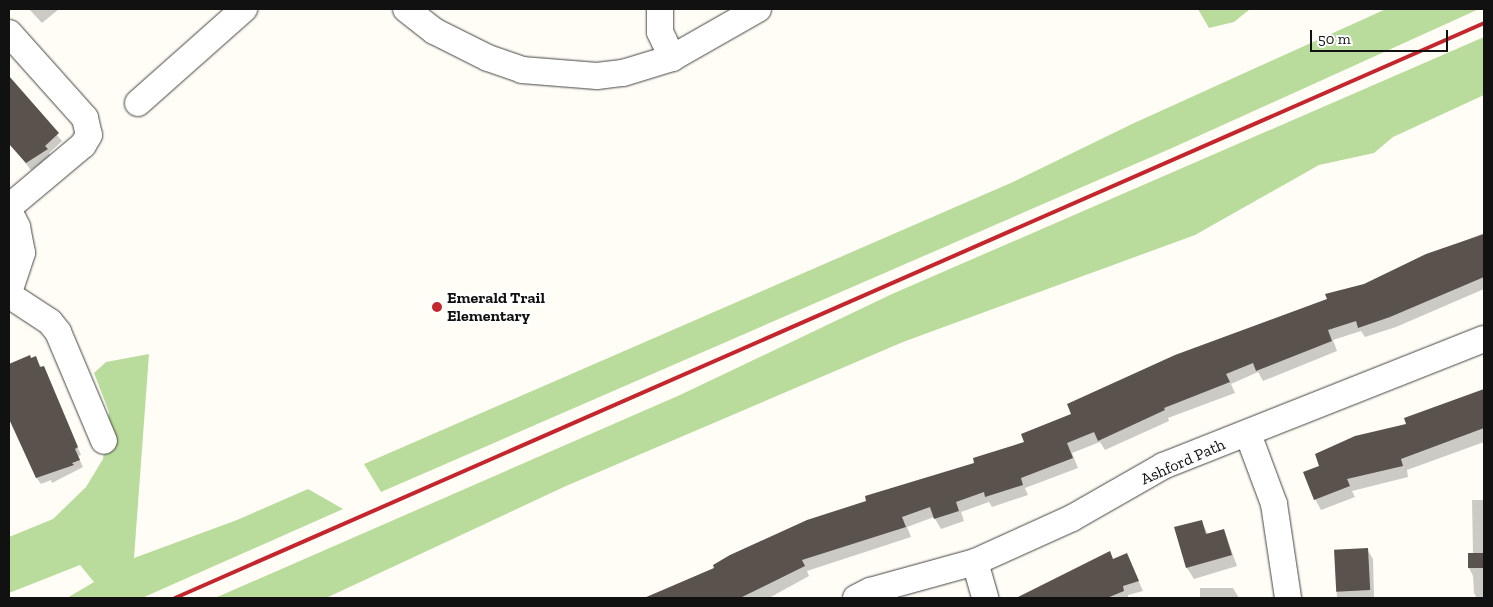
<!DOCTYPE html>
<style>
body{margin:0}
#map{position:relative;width:1493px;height:607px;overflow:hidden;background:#fffdf5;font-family:"Zilla Slab",serif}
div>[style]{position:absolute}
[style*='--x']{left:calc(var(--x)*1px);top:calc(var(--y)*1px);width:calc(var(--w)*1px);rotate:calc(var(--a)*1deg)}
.forest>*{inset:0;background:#b9dc9c}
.shadow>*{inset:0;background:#0003}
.building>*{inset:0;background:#5a524d;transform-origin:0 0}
.roads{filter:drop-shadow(0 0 1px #444) drop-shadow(0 0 1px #444)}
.minor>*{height:26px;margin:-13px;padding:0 13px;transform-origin:13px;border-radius:13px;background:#fff}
.rail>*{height:4px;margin:-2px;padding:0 2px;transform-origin:2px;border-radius:2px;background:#c4262e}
.dots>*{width:14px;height:14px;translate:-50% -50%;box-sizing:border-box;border:2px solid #fff;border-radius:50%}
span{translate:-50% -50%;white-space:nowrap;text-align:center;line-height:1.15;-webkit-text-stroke:5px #fff;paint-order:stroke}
.poi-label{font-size:16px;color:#111;font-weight:700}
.left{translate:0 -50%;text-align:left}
.street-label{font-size:16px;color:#111}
.frame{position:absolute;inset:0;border:10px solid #111;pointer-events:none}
.scale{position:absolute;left:1310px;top:30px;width:138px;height:22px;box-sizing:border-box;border:2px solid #111;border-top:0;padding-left:6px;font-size:15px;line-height:18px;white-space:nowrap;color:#111;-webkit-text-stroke:4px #fff;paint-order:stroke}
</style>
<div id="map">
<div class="forest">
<i style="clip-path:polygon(1198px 9px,1250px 9px,1234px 22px,1209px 28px)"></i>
<i style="clip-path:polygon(1386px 9px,1479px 9px,1172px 148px,381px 492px,364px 464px,1013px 182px,1132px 124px)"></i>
<i style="clip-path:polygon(1484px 37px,1484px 95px,1393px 137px,1374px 153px,1319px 165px,1195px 235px,903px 342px,566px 486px,326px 598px,215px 598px,680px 395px,892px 294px)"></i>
<i style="clip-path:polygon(149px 354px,134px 558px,237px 520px,308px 489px,343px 509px,142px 598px,67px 598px,94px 582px,80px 565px,9px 593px,9px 537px,53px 519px,86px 487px,103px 459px,109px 412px,94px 373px,106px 362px)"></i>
</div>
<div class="shadow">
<i style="clip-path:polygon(29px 9px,59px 9px,42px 23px)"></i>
<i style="clip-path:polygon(9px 79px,62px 141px,49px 153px,51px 157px,31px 170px,9px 143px)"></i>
<i style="clip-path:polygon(1484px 233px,1484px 289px,1396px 327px,1365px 337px,1361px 331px,1333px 340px,1337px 351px,1263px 381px,1258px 372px,1231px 384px,1235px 393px,1168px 418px,1169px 421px,1105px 450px,1100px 442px,1072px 453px,1078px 468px,1025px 488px,1028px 495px,992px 507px,989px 502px,961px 512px,964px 521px,941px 529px,934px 517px,907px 527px,911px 537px,807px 571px,809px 576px,769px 598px,663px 598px,1025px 442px,1073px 415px,1427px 256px)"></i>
<i style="clip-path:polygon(29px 357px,31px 360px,35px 358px,47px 375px,81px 455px,78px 456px,83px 467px,52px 483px,51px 480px,41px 484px,35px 476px,9px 416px,9px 365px)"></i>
<i style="clip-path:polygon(1484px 390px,1484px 442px,1407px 470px,1408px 477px,1352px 491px,1355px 497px,1321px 510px,1315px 499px,1321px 466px,1407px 425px,1405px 419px)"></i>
<i style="clip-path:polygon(1472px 500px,1484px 500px,1484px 598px,1477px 598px,1474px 593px,1473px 576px,1469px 568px,1473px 555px)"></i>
<i style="clip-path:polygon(1201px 521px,1208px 534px,1224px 530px,1237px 566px,1194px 579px,1187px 568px)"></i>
<i style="clip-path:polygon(1367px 549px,1373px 559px,1374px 598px,1337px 598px,1335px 550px)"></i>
<i style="clip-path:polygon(1114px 560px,1131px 564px,1143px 591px,1128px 595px,1128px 598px,1038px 598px,1034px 590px)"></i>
<i style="clip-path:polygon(1200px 588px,1233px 588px,1239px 598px,1200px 598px)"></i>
</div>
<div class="building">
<i style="clip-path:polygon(9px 76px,59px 133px,45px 146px,48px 149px,26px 163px,9px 144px)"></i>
<i style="clip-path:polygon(1484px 234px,1484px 277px,1390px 317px,1358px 328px,1356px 321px,1328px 330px,1332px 341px,1256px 371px,1253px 363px,1226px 374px,1230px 382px,1164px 408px,1165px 410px,1098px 441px,1094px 432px,1067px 443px,1073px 458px,1021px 478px,1023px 485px,985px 497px,984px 492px,956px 502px,959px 511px,934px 519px,930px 507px,902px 517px,906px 527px,802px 560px,805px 566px,740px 598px,644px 598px,714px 568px,713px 565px,730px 555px,807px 520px,866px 501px,865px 496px,974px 463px,973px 458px,1024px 442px,1021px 434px,1071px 414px,1067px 404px,1175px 355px,1327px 299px,1325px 294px,1364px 284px,1426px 254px)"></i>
<i style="clip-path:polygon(30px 355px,31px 358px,36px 356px,40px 367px,44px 366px,78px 447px,75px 449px,80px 460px,72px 463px,74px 465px,36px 478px,9px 419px,9px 364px)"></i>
<i style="clip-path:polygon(1484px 389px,1484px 428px,1401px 459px,1403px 466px,1347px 479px,1350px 486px,1314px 500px,1303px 472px,1319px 466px,1315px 454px,1355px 436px,1406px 424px,1404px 418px)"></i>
<i style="clip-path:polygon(1202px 520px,1206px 534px,1224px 529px,1232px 555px,1186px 568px,1174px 527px)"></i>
<i style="left:1368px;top:548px;width:42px;height:34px;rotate:87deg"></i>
<i style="clip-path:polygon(1110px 551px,1113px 559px,1127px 553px,1139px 581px,1123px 586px,1124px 591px,1107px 598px,1016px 598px)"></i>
<i style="left:1484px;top:553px;width:15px;height:16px;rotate:90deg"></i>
</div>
<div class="roads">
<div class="minor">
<i style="--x:406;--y:9;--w:36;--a:38"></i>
<i style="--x:434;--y:31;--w:60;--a:26.6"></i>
<i style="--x:488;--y:58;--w:36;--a:19"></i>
<i style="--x:522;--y:70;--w:75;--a:4.6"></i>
<i style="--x:597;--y:76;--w:26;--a:-7"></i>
<i style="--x:623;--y:73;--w:51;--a:-17"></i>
<i style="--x:672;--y:58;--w:99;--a:-29.7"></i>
<i style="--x:660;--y:9;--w:23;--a:90"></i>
<i style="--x:660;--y:32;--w:29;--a:65"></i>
<i style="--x:9;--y:33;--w:114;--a:48.2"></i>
<i style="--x:85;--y:118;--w:17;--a:77"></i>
<i style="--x:89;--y:135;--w:12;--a:121"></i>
<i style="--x:83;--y:145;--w:97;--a:140"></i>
<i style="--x:138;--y:103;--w:142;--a:-41.6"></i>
<i style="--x:9;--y:211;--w:18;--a:63"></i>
<i style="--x:17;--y:227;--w:26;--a:79"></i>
<i style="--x:22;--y:253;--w:41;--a:108.4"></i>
<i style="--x:9;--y:295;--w:49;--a:33.4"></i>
<i style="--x:50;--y:322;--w:13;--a:51"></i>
<i style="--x:58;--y:332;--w:118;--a:67.1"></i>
<i style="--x:1248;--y:434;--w:75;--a:69.6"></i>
<i style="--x:1274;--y:504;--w:95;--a:81.5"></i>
<i style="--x:975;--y:562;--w:37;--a:74"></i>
<i style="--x:856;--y:598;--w:16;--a:-27"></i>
<i style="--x:870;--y:591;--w:109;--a:-15.4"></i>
<i style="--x:975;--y:562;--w:107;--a:-24.4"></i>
<i style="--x:1072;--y:518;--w:105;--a:-29.7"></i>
<i style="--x:1163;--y:466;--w:345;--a:-21.6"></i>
</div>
</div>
<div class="rail">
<i style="--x:175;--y:598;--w:1430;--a:-23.71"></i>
</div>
<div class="dots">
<i style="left:437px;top:307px;background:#c4262e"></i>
</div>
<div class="poi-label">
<span class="left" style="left:447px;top:307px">Emerald Trail<br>Elementary</span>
</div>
<div class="street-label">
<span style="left:1183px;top:462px;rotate:-24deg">Ashford Path</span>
</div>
<div class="frame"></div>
<div class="scale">50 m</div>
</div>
